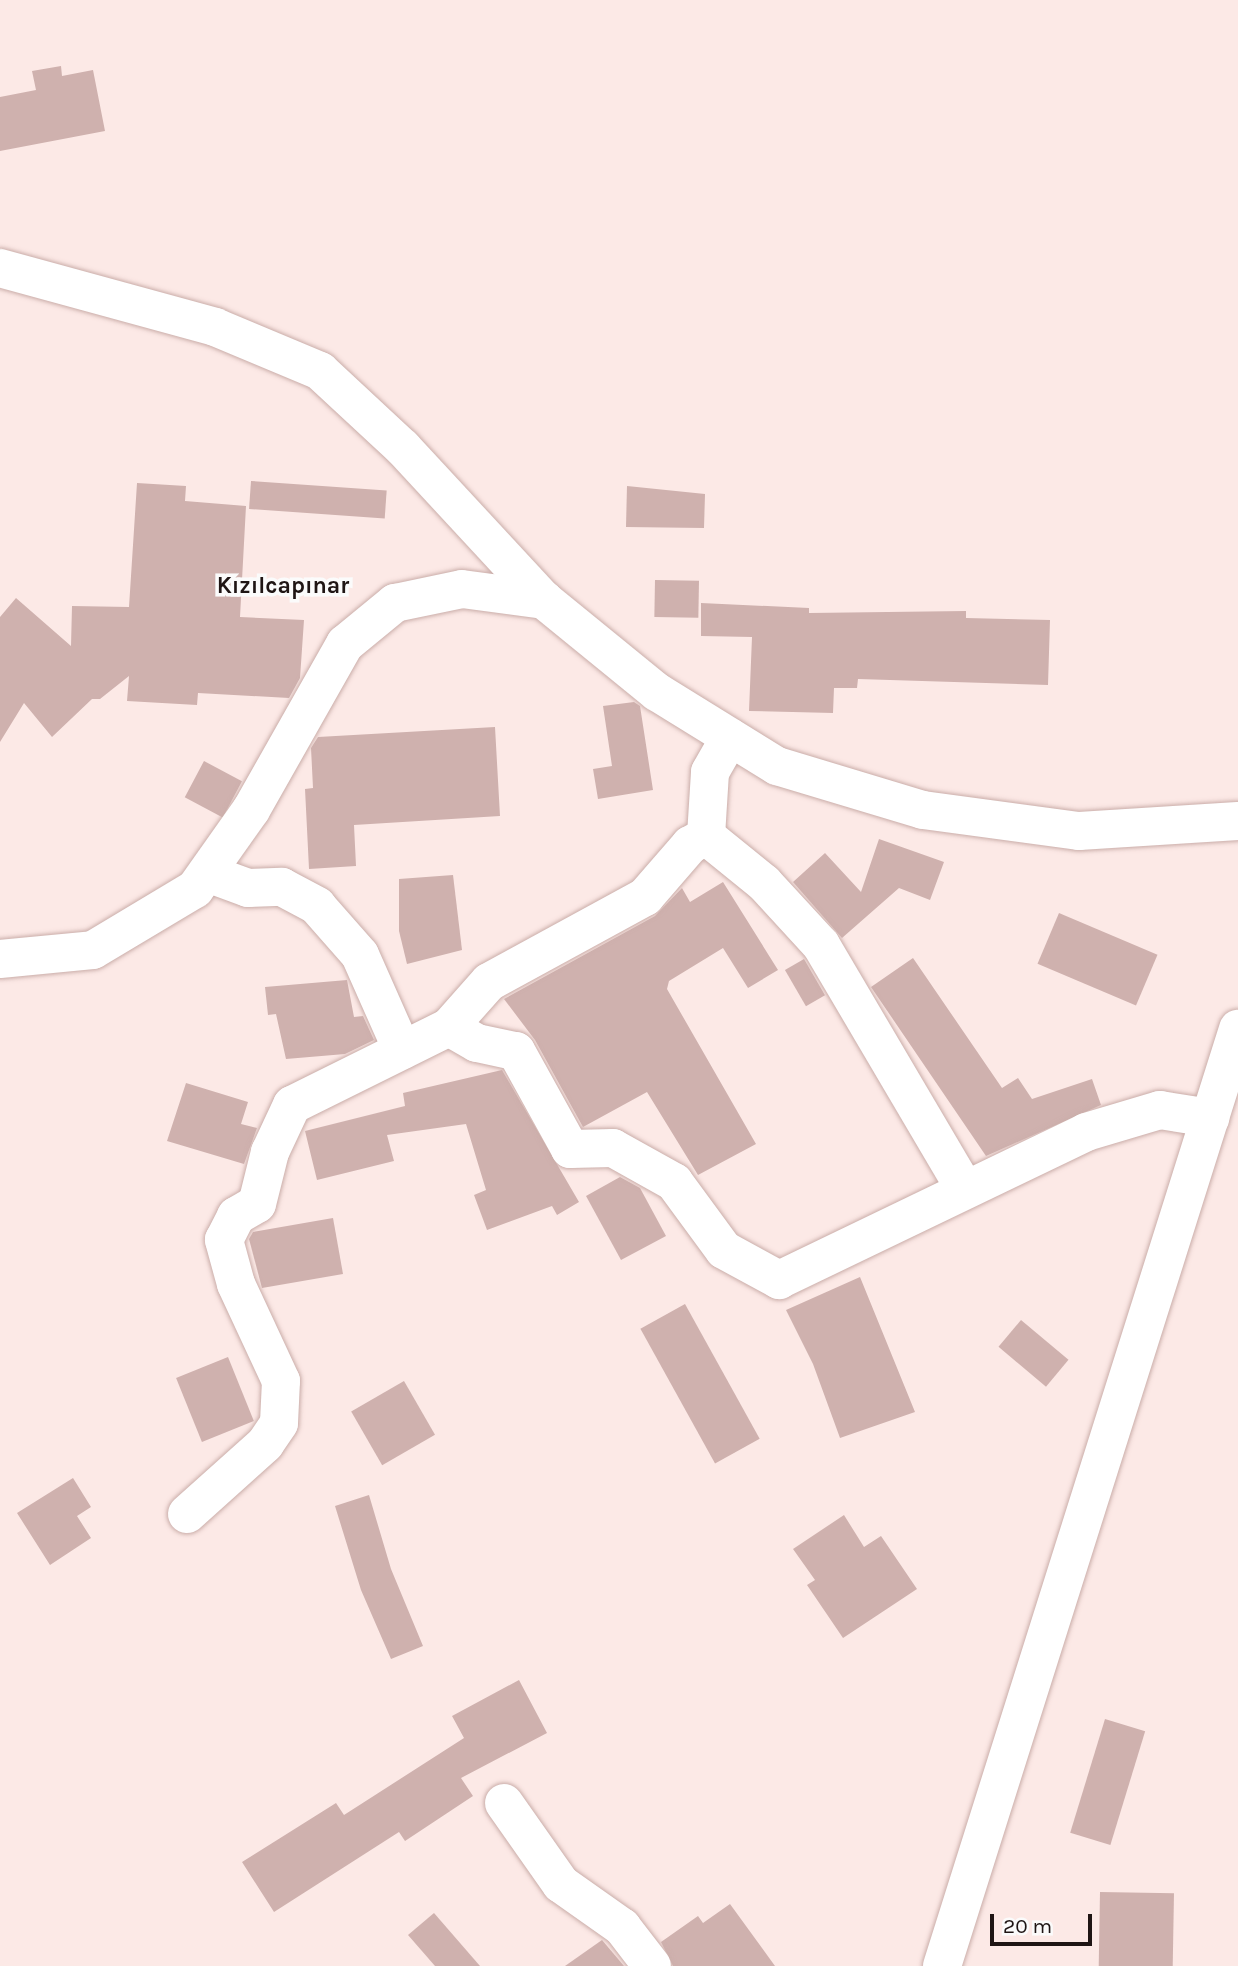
<!DOCTYPE html>
<meta charset="utf-8">
<style>
body{margin:0}
#map{position:relative;width:1238px;height:1966px;overflow:hidden;background:#fce9e6;font-family:Karla,sans-serif}
div>[style]{position:absolute}
[style*='--x']{left:calc(var(--x)*1px);top:calc(var(--y)*1px);width:calc(var(--w)*1px);rotate:calc(var(--a)*1deg)}
.building>*{inset:0;background:#cfb1ae;transform-origin:0 0}
.roads{filter:drop-shadow(0 0 2px #caada9) drop-shadow(0 0 2px #caada9)}
.minor>*{height:38px;margin:-19px;padding:0 19px;transform-origin:19px;border-radius:19px;background:#fff}
span{translate:-50% -50%;white-space:nowrap;text-align:center;line-height:1.15;-webkit-text-stroke:7px #fbfbfb;paint-order:stroke}
.quarter-label{font-size:23px;color:#1f1514;font-weight:700}
.scale{position:absolute;left:990px;top:1914px;width:102px;height:32px;box-sizing:border-box;border:4px solid #1f1514;border-top:0;padding-left:9px;font-size:21px;line-height:24px;white-space:nowrap;color:#1f1514;-webkit-text-stroke:5px #fbfbfb;paint-order:stroke}
</style>
<div id="map">
<div class="building">
<i style="clip-path:polygon(61px 66px,62px 76px,93px 70px,105px 131px,0 151px,0 97px,36px 90px,32px 71px)"></i>
<i style="left:251px;top:481px;width:136px;height:28px;rotate:4deg"></i>
<i style="clip-path:polygon(137px 483px,186px 486px,185px 501px,246px 506px,240px 617px,304px 620px,300px 678px,289px 698px,198px 693px,197px 705px,127px 701px,129px 676px,100px 699px,92px 699px,52px 737px,24px 703px,0 742px,0 617px,16px 598px,71px 646px,72px 606px,129px 607px)"></i>
<i style="clip-path:polygon(627px 486px,705px 494px,704px 528px,626px 527px)"></i>
<i style="left:655px;top:580px;width:44px;height:37px;rotate:1deg"></i>
<i style="clip-path:polygon(701px 603px,809px 608px,809px 613px,966px 611px,966px 618px,1050px 620px,1048px 685px,858px 679px,857px 688px,834px 688px,833px 713px,749px 711px,752px 637px,701px 636px)"></i>
<i style="clip-path:polygon(634px 702px,640px 706px,653px 790px,598px 799px,593px 769px,612px 766px,603px 706px)"></i>
<i style="clip-path:polygon(495px 727px,500px 816px,354px 825px,356px 866px,309px 869px,305px 789px,313px 788px,311px 748px,318px 737px)"></i>
<i style="left:204px;top:761px;width:43px;height:41px;rotate:28deg"></i>
<i style="clip-path:polygon(879px 839px,944px 862px,930px 900px,899px 888px,842px 938px,793px 882px,825px 853px,861px 892px)"></i>
<i style="clip-path:polygon(453px 875px,462px 950px,407px 964px,399px 931px,399px 879px)"></i>
<i style="clip-path:polygon(723px 882px,778px 970px,748px 988px,723px 948px,669px 981px,667px 989px,756px 1144px,698px 1175px,647px 1092px,583px 1127px,535px 1040px,504px 999px,655px 916px,682px 888px,690px 902px)"></i>
<i style="left:1059px;top:913px;width:107px;height:55px;rotate:23deg"></i>
<i style="clip-path:polygon(913px 958px,1002px 1088px,1018px 1078px,1032px 1099px,1092px 1079px,1101px 1105px,986px 1156px,871px 987px)"></i>
<i style="left:804px;top:959px;width:42px;height:22px;rotate:60deg"></i>
<i style="clip-path:polygon(347px 980px,354px 1017px,363px 1016px,374px 1040px,345px 1054px,286px 1059px,276px 1014px,268px 1015px,265px 987px)"></i>
<i style="clip-path:polygon(502px 1070px,579px 1202px,557px 1215px,552px 1206px,487px 1230px,474px 1195px,486px 1190px,466px 1124px,387px 1135px,394px 1161px,317px 1180px,305px 1131px,405px 1106px,403px 1093px)"></i>
<i style="clip-path:polygon(186px 1083px,248px 1102px,241px 1124px,257px 1128px,244px 1164px,167px 1141px)"></i>
<i style="clip-path:polygon(620px 1177px,640px 1188px,666px 1236px,621px 1260px,586px 1196px)"></i>
<i style="clip-path:polygon(333px 1218px,343px 1274px,262px 1288px,249px 1239px,253px 1232px)"></i>
<i style="clip-path:polygon(860px 1277px,915px 1412px,840px 1438px,813px 1364px,786px 1310px)"></i>
<i style="left:685px;top:1304px;width:154px;height:51px;rotate:61deg"></i>
<i style="left:1021px;top:1320px;width:62px;height:35px;rotate:40deg"></i>
<i style="left:228px;top:1357px;width:69px;height:56px;rotate:68deg"></i>
<i style="left:404px;top:1381px;width:62px;height:61px;rotate:60deg"></i>
<i style="clip-path:polygon(73px 1478px,91px 1507px,77px 1516px,91px 1538px,50px 1565px,17px 1513px)"></i>
<i style="clip-path:polygon(369px 1495px,391px 1569px,423px 1646px,391px 1659px,361px 1590px,335px 1506px)"></i>
<i style="clip-path:polygon(844px 1515px,864px 1547px,881px 1536px,917px 1589px,843px 1638px,807px 1585px,815px 1580px,793px 1549px)"></i>
<i style="clip-path:polygon(519px 1680px,547px 1733px,461px 1778px,473px 1796px,405px 1841px,399px 1832px,274px 1912px,242px 1862px,336px 1803px,344px 1815px,464px 1738px,452px 1716px)"></i>
<i style="left:1105px;top:1719px;width:42px;height:119px;rotate:17deg"></i>
<i style="left:1100px;top:1892px;width:74px;height:74px;rotate:1deg"></i>
<i style="clip-path:polygon(730px 1904px,775px 1966px,673px 1966px,661px 1942px,698px 1916px,703px 1923px)"></i>
<i style="clip-path:polygon(434px 1913px,480px 1966px,435px 1966px,408px 1935px)"></i>
<i style="clip-path:polygon(602px 1940px,624px 1966px,565px 1966px)"></i>
</div>
<div class="roads">
<div class="minor">
<i style="--x:0;--y:268;--w:223;--a:15.3"></i>
<i style="--x:215;--y:327;--w:114;--a:22.7"></i>
<i style="--x:320;--y:371;--w:113;--a:42.9"></i>
<i style="--x:403;--y:448;--w:207;--a:47.2"></i>
<i style="--x:706;--y:836;--w:75;--a:39"></i>
<i style="--x:764;--y:883;--w:84;--a:47.4"></i>
<i style="--x:821;--y:945;--w:283;--a:59.5"></i>
<i style="--x:706;--y:836;--w:64;--a:-86.4"></i>
<i style="--x:710;--y:772;--w:40;--a:-60.3"></i>
<i style="--x:207;--y:873;--w:44;--a:20.1"></i>
<i style="--x:248;--y:888;--w:34;--a:-2"></i>
<i style="--x:282;--y:887;--w:40;--a:28"></i>
<i style="--x:317;--y:906;--w:65;--a:48.7"></i>
<i style="--x:360;--y:955;--w:104;--a:66.1"></i>
<i style="--x:0;--y:959;--w:93;--a:-5.5"></i>
<i style="--x:93;--y:950;--w:119;--a:-30.9"></i>
<i style="--x:195;--y:889;--w:97;--a:-54.7"></i>
<i style="--x:251;--y:810;--w:191;--a:-60.5"></i>
<i style="--x:345;--y:644;--w:65;--a:-39.4"></i>
<i style="--x:395;--y:603;--w:68;--a:-11.8"></i>
<i style="--x:462;--y:589;--w:83;--a:7.6"></i>
<i style="--x:544;--y:600;--w:146;--a:39.2"></i>
<i style="--x:657;--y:692;--w:141;--a:31.7"></i>
<i style="--x:777;--y:766;--w:152;--a:16.8"></i>
<i style="--x:923;--y:810;--w:157;--a:7.7"></i>
<i style="--x:1079;--y:831;--w:159;--a:-3.6"></i>
<i style="--x:449;--y:1027;--w:32;--a:30"></i>
<i style="--x:477;--y:1043;--w:40;--a:12"></i>
<i style="--x:516;--y:1051;--w:112;--a:61.1"></i>
<i style="--x:570;--y:1149;--w:43;--a:-1.3"></i>
<i style="--x:613;--y:1148;--w:70;--a:29.1"></i>
<i style="--x:674;--y:1182;--w:84;--a:53.7"></i>
<i style="--x:724;--y:1250;--w:63;--a:28.6"></i>
<i style="--x:779;--y:1280;--w:341;--a:-25.7"></i>
<i style="--x:1086;--y:1132;--w:77;--a:-16.6"></i>
<i style="--x:1160;--y:1110;--w:51;--a:9.1"></i>
<i style="--x:187;--y:1514;--w:105;--a:-41.9"></i>
<i style="--x:265;--y:1444;--w:25;--a:-56"></i>
<i style="--x:279;--y:1423;--w:42;--a:-87.3"></i>
<i style="--x:281;--y:1381;--w:107;--a:-114.9"></i>
<i style="--x:236;--y:1284;--w:46;--a:-105.3"></i>
<i style="--x:224;--y:1240;--w:27;--a:-63"></i>
<i style="--x:236;--y:1216;--w:24;--a:-30"></i>
<i style="--x:257;--y:1204;--w:54;--a:-76"></i>
<i style="--x:270;--y:1152;--w:52;--a:-64.9"></i>
<i style="--x:292;--y:1105;--w:175;--a:-26.4"></i>
<i style="--x:449;--y:1027;--w:60;--a:-48.4"></i>
<i style="--x:489;--y:982;--w:178;--a:-28.6"></i>
<i style="--x:645;--y:897;--w:69;--a:-49.1"></i>
<i style="--x:690;--y:845;--w:18;--a:-29"></i>
<i style="--x:504;--y:1803;--w:99;--a:54.9"></i>
<i style="--x:561;--y:1884;--w:75;--a:35.2"></i>
<i style="--x:622;--y:1927;--w:49;--a:52.4"></i>
<i style="--x:942;--y:1966;--w:983;--a:-72.47"></i>
</div>
</div>
<div class="quarter-label">
<span style="left:283px;top:586px">Kızılcapınar</span>
</div>
<div class="scale">20 m</div>
</div>
